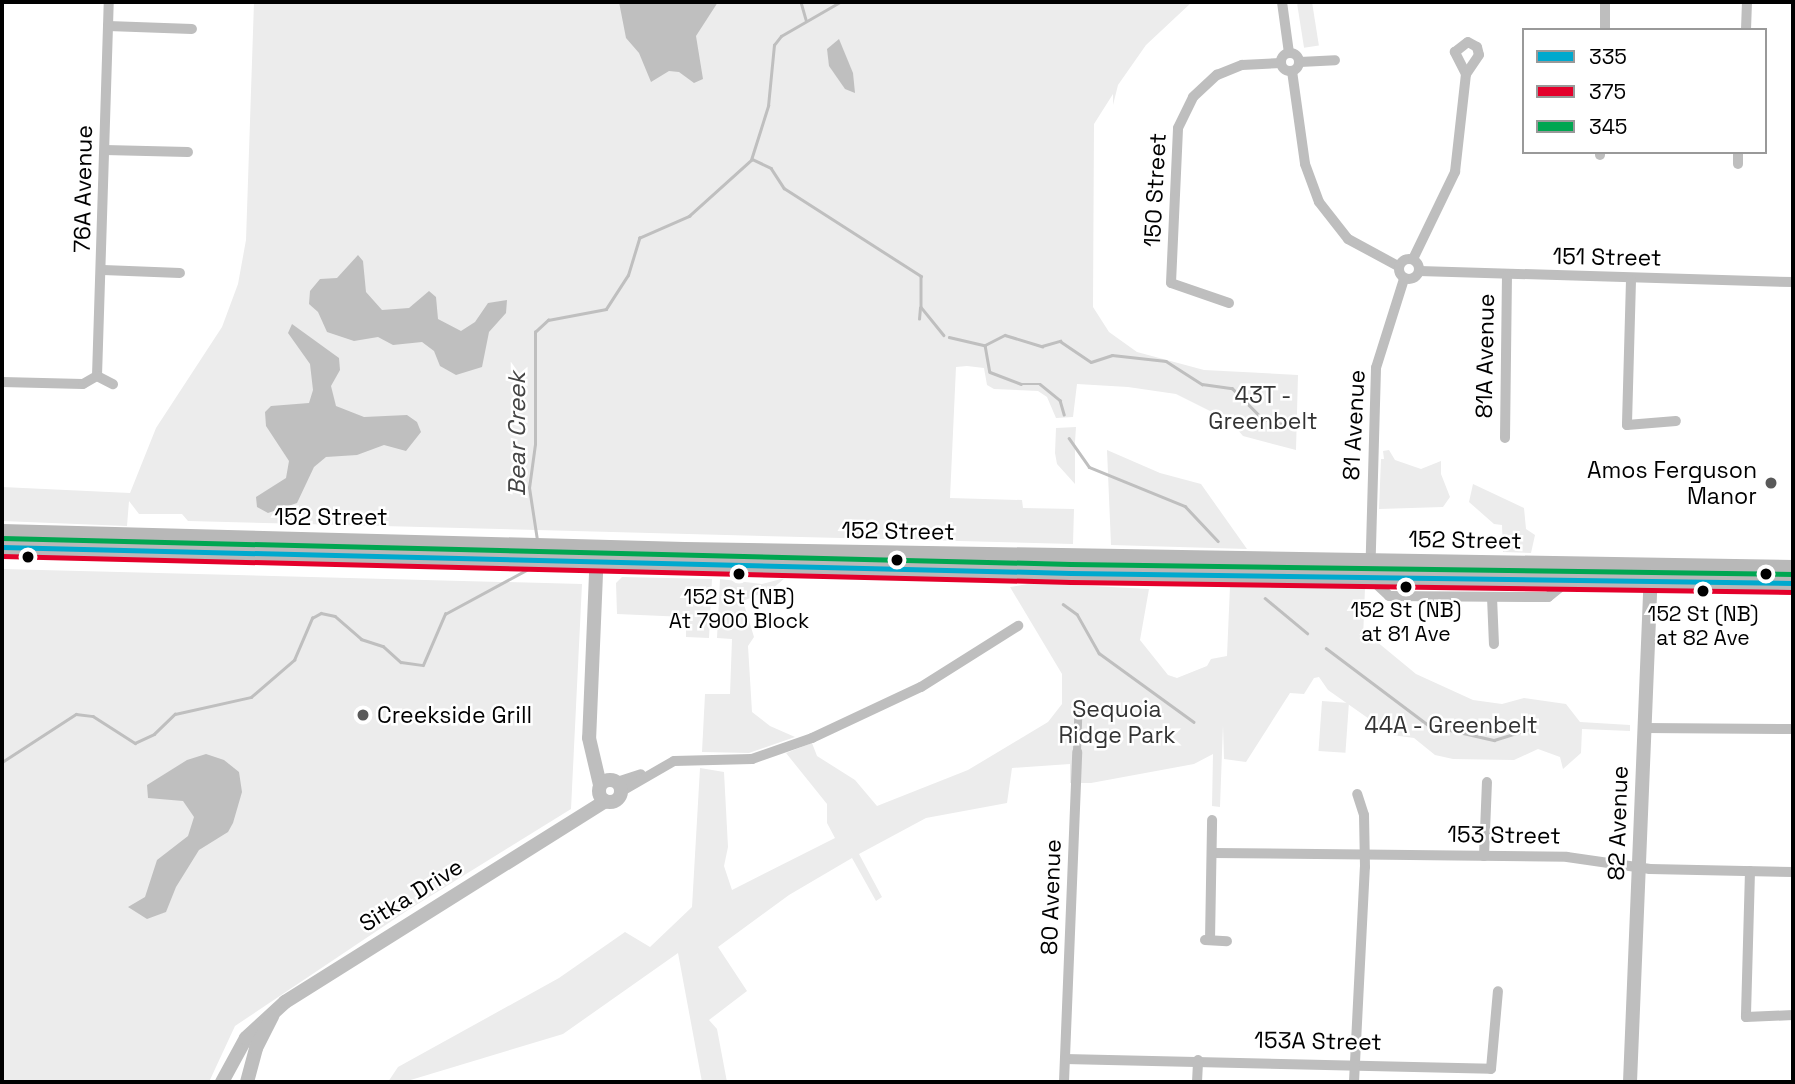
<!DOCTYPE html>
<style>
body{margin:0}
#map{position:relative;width:1795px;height:1084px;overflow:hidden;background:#fff;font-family:"Space Grotesk",sans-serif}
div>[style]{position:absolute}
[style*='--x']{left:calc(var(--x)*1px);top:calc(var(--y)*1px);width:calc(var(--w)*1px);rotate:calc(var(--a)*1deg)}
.green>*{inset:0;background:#ececec;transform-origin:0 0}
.water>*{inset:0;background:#bfbfbf}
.stream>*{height:2.5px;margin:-1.25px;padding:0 1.25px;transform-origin:1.25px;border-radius:1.25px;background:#bfbfbf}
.pedestrian>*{height:8px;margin:-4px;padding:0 4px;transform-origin:4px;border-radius:4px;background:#bebebe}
.minor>*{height:10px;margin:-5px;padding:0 5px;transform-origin:5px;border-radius:5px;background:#bebebe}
.minor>.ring{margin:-5px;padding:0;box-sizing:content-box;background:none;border:10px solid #bebebe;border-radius:50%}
.tertiary>*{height:14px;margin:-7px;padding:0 7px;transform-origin:7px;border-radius:7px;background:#bebebe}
.tertiary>.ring{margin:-7px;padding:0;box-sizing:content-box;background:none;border:14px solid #bebebe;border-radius:50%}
.secondary>*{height:16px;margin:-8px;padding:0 8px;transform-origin:8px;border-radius:8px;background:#b8b8b8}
.bus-1>*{height:5px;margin:-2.5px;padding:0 2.5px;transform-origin:2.5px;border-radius:2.5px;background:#00a9ce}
.bus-2>*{height:5px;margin:-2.5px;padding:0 2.5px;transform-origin:2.5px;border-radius:2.5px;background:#e4002b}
.bus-3>*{height:5px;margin:-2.5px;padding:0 2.5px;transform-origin:2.5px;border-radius:2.5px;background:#00a651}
.dots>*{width:19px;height:19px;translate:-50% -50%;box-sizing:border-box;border:4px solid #fff;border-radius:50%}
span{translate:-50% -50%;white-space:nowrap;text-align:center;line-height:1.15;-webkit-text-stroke:5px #fff;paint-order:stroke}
.bus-label{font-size:21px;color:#000}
.street-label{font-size:23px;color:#000}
.park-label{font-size:23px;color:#333}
.poi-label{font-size:23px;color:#000}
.right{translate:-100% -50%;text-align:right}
.left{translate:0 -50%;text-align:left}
.water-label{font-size:24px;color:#444;font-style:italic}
.frame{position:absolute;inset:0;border:4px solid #000;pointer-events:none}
.legend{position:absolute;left:1522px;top:28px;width:245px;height:126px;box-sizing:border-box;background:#fff;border:2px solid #999;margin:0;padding:9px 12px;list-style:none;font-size:21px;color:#000}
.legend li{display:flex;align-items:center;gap:14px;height:35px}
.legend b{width:35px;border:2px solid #999}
</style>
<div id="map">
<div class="green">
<i style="clip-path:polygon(254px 2px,1192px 2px,1146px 45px,1118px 85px,1113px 105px,1113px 94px,1094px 124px,1093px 307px,1109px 332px,1137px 352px,1204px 370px,1298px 375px,1296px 450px,1243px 436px,1230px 421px,1176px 394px,1128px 387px,1077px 384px,1073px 417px,1056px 418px,1047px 397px,1038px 391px,994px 389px,987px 385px,984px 368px,967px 366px,956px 367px,950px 498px,1022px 500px,1023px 508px,1074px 509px,1073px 544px,188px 521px,182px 514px,139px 514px,129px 501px,127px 526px,2px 521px,2px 487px,130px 493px,156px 428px,222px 327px,238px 284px,246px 240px)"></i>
<i style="left:1312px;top:2px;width:44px;height:15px;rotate:81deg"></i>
<i style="clip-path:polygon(1076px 427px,1075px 442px,1075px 484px,1057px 464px,1055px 453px,1056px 428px)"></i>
<i style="clip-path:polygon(1107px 450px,1160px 473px,1201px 484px,1247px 549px,1111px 545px)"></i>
<i style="clip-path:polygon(1389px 450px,1395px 460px,1421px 469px,1441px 461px,1441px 474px,1450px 497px,1443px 507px,1379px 509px,1381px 459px,1384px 459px,1383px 451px)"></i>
<i style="clip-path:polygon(1473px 484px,1524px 508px,1526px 529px,1535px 535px,1531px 553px,1503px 552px,1502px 525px,1494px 524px,1469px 502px)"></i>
<i style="clip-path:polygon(2px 569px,582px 584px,571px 809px,408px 910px,235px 1026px,209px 1082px,2px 1082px)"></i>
<i style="clip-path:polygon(622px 577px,712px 579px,709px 638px,686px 637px,686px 617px,617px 614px,616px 583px)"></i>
<i style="clip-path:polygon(785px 578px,773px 588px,743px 601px,754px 637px,748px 646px,752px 712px,770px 726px,795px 737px,749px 753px,702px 752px,705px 694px,730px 694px,732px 639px,717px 638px,720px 579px,762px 584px)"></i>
<i style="clip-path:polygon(1034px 583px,1149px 589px,1140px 640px,1168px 675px,1177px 678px,1207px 666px,1211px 659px,1227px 656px,1230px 586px,1365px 588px,1363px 639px,1376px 641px,1416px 674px,1473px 700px,1502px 704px,1524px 698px,1566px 704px,1580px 722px,1630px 725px,1630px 731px,1582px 729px,1581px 753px,1563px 769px,1560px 757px,1538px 749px,1514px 760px,1453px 759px,1435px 755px,1414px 738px,1392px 735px,1328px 690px,1319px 677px,1314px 678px,1304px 694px,1290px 693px,1246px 762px,1224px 759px,1223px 725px,1220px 807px,1212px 806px,1213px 754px,1194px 764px,1091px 783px,1070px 783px,1070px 764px,1012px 768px,1007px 803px,926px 818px,859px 854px,882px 897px,876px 901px,852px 858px,789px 895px,718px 947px,747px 991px,709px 1020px,717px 1029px,727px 1082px,702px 1082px,678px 953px,563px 1034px,404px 1082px,388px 1082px,398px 1067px,559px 978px,625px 932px,650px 947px,692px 907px,700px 768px,724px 772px,728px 847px,724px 866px,732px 890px,835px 838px,827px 823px,827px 804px,786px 753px,812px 743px,817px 756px,855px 780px,877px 806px,968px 770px,1048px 722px,1062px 704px,1062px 674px,1010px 587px)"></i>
<i style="left:1322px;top:701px;width:27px;height:50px;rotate:4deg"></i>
</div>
<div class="water">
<i style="clip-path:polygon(619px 2px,718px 2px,696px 36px,703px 79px,694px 83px,679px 72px,669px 71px,651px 82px,639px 53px,626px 38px)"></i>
<i style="clip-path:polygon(839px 39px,853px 73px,855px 93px,845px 89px,829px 66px,827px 49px)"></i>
<i style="clip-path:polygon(358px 255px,363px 261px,366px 292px,382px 310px,409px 308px,429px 291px,436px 297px,438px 319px,461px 331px,475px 322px,488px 303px,507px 300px,506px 313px,489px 332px,482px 367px,456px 375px,440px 366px,434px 351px,422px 342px,393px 345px,378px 337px,354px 341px,327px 332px,318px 312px,309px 304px,310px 291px,320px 279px,337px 278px)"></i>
<i style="clip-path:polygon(292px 324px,339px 358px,340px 370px,331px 386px,336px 406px,364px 417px,407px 415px,417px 422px,421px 432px,406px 451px,384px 445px,357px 455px,326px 457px,314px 467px,297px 503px,268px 513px,257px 507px,256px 497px,286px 478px,289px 461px,266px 426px,265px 412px,271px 406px,309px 403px,313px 390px,310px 364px,288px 333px)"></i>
<i style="clip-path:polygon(206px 754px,224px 760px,239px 772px,242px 792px,233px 823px,228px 832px,199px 850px,176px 887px,166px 912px,147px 919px,128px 907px,145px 897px,157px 860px,188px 836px,194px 817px,183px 801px,148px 798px,147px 785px,187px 760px)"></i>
</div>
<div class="stream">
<i style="--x:801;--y:2;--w:18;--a:74"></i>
<i style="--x:752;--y:159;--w:21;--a:25"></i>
<i style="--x:771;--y:168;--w:24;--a:57"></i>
<i style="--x:784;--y:188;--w:163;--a:32.7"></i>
<i style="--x:921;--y:276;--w:31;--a:90"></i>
<i style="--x:921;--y:307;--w:36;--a:51"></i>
<i style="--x:919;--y:319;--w:11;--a:-85"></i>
<i style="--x:949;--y:337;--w:37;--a:13"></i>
<i style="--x:985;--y:345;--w:27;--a:80"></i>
<i style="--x:990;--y:372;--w:33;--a:21"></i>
<i style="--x:1021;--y:384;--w:19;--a:0"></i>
<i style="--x:1040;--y:384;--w:26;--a:39"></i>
<i style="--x:1060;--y:400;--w:15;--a:74"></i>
<i style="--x:985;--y:345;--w:22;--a:-27"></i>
<i style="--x:1005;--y:335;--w:39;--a:17"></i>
<i style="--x:1042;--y:346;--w:19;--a:-16"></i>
<i style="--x:1060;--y:341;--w:37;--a:34"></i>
<i style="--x:1091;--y:362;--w:22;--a:-18"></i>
<i style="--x:1112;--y:355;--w:54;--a:6.3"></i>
<i style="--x:1166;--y:361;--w:43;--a:32.6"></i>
<i style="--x:1202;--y:384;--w:30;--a:8"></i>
<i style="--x:1232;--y:388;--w:42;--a:45"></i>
<i style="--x:1262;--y:418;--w:21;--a:17"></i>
<i style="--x:1069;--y:438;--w:35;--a:55"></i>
<i style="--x:1089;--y:467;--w:104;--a:22.1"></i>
<i style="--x:1185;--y:506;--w:48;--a:46.7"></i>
<i style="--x:537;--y:540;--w:53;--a:-98.7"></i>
<i style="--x:529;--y:488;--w:44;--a:-82.2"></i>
<i style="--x:535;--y:444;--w:112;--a:-90"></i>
<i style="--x:535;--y:332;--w:18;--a:-43"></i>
<i style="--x:548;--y:320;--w:59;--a:-10.7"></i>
<i style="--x:606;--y:309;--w:40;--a:-57.1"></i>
<i style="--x:628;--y:275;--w:39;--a:-73"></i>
<i style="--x:639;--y:238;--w:55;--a:-23.7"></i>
<i style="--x:689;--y:216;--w:84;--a:-42.1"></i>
<i style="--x:751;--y:160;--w:57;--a:-72.5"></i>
<i style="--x:768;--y:106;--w:61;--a:-84.4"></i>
<i style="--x:774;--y:45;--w:11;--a:-52"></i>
<i style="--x:781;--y:36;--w:68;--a:-30"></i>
<i style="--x:1265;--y:598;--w:55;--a:39.8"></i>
<i style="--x:1063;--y:604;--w:17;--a:36"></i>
<i style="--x:1077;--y:614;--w:45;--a:60.6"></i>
<i style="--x:1099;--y:653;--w:117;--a:36"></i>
<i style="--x:1326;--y:648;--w:128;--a:37"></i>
<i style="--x:1428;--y:725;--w:68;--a:12.8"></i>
<i style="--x:1494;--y:740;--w:39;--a:-17"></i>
<i style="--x:2;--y:762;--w:88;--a:-33"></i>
<i style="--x:76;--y:714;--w:17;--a:7"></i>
<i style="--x:93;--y:716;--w:50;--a:32.7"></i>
<i style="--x:135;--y:743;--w:21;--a:-25"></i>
<i style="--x:154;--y:734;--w:29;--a:-44"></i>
<i style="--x:175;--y:714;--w:78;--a:-12.6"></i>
<i style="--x:251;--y:697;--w:57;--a:-40.7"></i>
<i style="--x:294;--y:660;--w:46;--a:-66.8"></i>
<i style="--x:312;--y:618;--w:10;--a:-29"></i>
<i style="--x:321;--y:613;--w:14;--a:12"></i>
<i style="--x:335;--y:616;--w:35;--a:41"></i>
<i style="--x:361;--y:639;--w:23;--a:18"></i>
<i style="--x:383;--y:646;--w:24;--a:42"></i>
<i style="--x:401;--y:662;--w:22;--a:8"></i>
<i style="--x:423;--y:665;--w:56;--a:-66.7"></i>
<i style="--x:445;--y:614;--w:99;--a:-28.4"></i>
</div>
<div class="pedestrian">
<i style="--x:1077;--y:752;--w:38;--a:-88"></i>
</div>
<div class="minor">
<i style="--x:1282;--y:2;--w:51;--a:82.2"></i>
<i style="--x:108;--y:26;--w:84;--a:2"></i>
<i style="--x:1605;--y:30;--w:28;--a:-90"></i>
<i style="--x:1746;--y:30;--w:28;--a:-88"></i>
<i class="ring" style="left:1281px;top:53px;width:8px;height:8px"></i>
<i style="--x:1300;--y:62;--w:35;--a:-3"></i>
<i style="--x:1292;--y:71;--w:94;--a:82"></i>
<i style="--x:1305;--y:164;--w:40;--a:69.8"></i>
<i style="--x:1319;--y:202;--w:47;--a:51.9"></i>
<i style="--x:1348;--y:239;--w:57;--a:28.4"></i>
<i style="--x:105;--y:150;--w:83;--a:1.4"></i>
<i style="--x:1600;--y:155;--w:3;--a:-90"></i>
<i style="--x:1738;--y:164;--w:12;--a:-90"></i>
<i class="ring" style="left:1399px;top:259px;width:10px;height:10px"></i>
<i style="--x:1413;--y:259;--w:97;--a:-64.2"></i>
<i style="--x:1455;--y:172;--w:99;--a:-83.6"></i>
<i style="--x:1466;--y:74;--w:25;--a:-117"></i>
<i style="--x:1455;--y:52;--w:16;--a:-38"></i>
<i style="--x:1468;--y:42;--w:10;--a:29"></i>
<i style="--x:1477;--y:47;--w:8;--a:76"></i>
<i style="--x:1479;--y:55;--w:23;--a:124"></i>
<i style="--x:103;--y:270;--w:77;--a:2.2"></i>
<i style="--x:1419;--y:271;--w:374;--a:1.7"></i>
<i style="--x:1404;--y:279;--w:93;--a:107.5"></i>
<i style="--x:1376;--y:368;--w:210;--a:91.6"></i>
<i style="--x:1370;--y:578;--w:26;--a:43"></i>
<i style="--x:1389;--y:596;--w:159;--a:0.4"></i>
<i style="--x:1548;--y:597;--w:27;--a:-39"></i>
<i style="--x:1631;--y:280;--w:145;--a:91.6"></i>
<i style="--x:1627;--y:425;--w:49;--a:-4.7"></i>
<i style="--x:1229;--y:303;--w:61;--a:-161"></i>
<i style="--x:1171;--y:283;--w:155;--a:-87.4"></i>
<i style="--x:1178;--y:128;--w:34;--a:-64"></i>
<i style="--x:1193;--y:97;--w:33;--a:-43"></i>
<i style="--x:1217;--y:75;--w:27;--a:-22"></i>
<i style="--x:1242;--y:65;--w:39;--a:-3"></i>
<i style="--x:97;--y:376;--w:374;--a:-88.2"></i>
<i style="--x:97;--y:376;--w:18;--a:27"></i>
<i style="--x:2;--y:382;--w:81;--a:1.4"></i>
<i style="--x:83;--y:384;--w:16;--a:-30"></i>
<i style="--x:1505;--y:438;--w:163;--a:-89.3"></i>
<i style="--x:1492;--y:597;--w:47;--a:87.6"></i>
<i style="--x:1645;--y:728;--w:148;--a:0.4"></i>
<i style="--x:617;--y:782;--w:25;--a:-18"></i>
<i style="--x:622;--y:791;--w:60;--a:-30"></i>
<i style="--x:674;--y:761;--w:78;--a:-1.5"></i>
<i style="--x:752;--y:759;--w:64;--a:-19.3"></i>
<i style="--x:812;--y:738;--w:120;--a:-25.1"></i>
<i style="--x:921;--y:687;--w:115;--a:-32.2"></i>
<i style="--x:1213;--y:853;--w:354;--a:0.6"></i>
<i style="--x:1567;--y:857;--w:84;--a:8.2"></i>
<i style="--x:1650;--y:869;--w:143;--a:1.2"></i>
<i style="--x:1484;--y:856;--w:74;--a:-87.7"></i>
<i style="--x:1750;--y:871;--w:146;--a:91.6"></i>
<i style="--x:1746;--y:1017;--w:47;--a:-2.4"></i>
<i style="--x:1205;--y:940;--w:22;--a:3"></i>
<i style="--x:1210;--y:940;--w:120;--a:-89"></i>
<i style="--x:1065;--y:1059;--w:426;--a:1.3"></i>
<i style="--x:1491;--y:1069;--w:78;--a:-84.9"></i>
<i style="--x:1064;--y:1082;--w:330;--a:-87.7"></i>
<i style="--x:1197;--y:1082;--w:22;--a:-87"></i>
<i style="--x:1354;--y:1082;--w:215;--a:-87.1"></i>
<i style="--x:1365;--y:867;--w:52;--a:-91.1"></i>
<i style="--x:1364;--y:815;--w:22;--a:-108"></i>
</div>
<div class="tertiary">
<i style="--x:597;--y:550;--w:188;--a:92.4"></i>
<i style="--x:589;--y:738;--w:48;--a:76.8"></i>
<i class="ring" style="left:599px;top:780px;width:8px;height:8px"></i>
<i style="--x:222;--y:1082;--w:50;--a:-61.4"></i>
<i style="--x:246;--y:1038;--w:53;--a:-42.7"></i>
<i style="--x:285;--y:1002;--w:378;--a:-32.1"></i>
<i style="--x:247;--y:1082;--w:35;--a:-75"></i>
<i style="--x:256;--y:1048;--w:36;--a:-63"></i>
<i style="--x:1630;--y:1082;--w:511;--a:-87.65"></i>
</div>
<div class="secondary">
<i style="--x:2;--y:532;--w:683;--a:1.51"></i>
<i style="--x:685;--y:550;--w:1108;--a:0.93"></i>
<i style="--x:2;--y:547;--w:1069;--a:1.39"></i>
<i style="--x:1071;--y:573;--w:722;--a:0.79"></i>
</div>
<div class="bus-1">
<i style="--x:2;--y:547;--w:1069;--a:1.39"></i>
<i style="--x:1071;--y:573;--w:722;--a:0.79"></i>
</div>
<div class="bus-2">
<i style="--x:2;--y:556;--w:1069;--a:1.39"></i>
<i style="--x:1071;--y:582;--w:722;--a:0.79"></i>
</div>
<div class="bus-3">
<i style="--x:2;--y:538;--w:1069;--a:1.39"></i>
<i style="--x:1071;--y:564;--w:722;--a:0.79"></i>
</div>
<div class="dots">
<i style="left:1771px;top:483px;background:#595959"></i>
<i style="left:28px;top:557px;background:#000"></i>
<i style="left:897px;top:560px;background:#000"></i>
<i style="left:739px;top:574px;background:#000"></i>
<i style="left:1766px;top:574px;background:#000"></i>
<i style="left:1406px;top:587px;background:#000"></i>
<i style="left:1703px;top:591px;background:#000"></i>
<i style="left:363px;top:715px;background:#595959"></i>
</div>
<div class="bus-label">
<span style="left:739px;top:609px">152 St (NB)<br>At 7900 Block</span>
<span style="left:1406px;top:622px">152 St (NB)<br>at 81 Ave</span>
<span style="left:1703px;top:626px">152 St (NB)<br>at 82 Ave</span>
</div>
<div class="street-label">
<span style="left:83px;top:189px;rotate:-89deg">76A Avenue</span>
<span style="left:1155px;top:190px;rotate:-87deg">150 Street</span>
<span style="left:1607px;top:257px;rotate:1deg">151 Street</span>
<span style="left:1485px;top:356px;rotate:-89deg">81A Avenue</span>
<span style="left:1354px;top:425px;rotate:-87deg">81 Avenue</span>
<span style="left:331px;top:517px">152 Street</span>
<span style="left:898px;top:531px;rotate:1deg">152 Street</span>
<span style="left:1465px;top:540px;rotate:1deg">152 Street</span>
<span style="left:1618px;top:823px;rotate:-88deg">82 Avenue</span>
<span style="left:1504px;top:835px;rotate:1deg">153 Street</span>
<span style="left:411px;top:895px;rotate:-32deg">Sitka Drive</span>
<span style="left:1051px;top:897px;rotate:-88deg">80 Avenue</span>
<span style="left:1318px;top:1041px;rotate:1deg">153A Street</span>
</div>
<div class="park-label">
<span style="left:1263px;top:408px">43T -<br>Greenbelt</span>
<span style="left:1117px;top:722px">Sequoia<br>Ridge Park</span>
<span style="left:1451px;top:725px">44A - Greenbelt</span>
</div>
<div class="poi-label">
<span class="right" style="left:1757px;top:483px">Amos Ferguson<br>Manor</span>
<span class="left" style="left:377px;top:715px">Creekside Grill</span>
</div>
<div class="water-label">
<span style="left:517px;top:434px;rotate:-90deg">Bear Creek</span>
</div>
<div class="frame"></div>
<ul class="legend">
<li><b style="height:9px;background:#00a9ce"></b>335</li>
<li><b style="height:9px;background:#e4002b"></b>375</li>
<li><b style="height:9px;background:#00a651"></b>345</li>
</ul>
</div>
